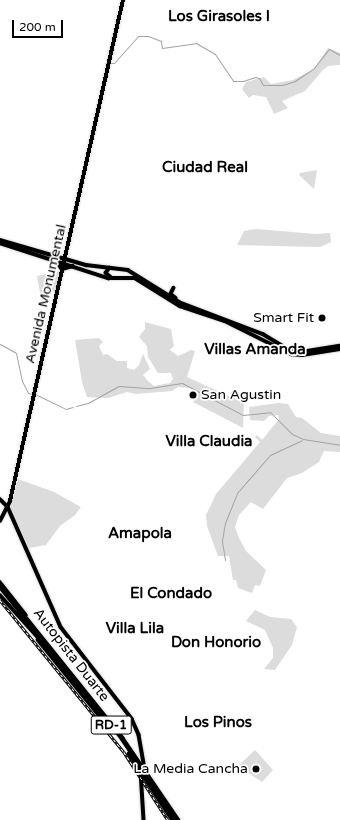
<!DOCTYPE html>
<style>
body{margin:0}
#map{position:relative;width:340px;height:820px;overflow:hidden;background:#fff;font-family:"Varela Round",sans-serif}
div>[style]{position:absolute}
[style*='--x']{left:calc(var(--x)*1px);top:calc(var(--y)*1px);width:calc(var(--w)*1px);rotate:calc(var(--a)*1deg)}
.green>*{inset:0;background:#dcdcdc}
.stream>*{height:1px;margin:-0.5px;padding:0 0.5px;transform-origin:0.5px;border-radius:0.5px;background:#a3a3a3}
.roads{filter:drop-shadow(0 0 1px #dbdbdb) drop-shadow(0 0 1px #dbdbdb)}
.major>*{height:3.5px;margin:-1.75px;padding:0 1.75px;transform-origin:1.75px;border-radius:1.75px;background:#000}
.highway>*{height:4.5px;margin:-2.25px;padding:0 2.25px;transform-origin:2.25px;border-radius:2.25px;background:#000}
.rail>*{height:2.5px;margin-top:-1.25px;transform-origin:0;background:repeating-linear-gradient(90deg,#fff 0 3px,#000 0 6px);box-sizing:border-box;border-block:1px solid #000}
.dots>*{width:11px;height:11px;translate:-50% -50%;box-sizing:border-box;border:2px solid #fff;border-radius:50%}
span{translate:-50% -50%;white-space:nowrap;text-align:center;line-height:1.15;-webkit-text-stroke:3.5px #fff;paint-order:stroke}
.shield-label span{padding:1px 3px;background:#fff;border:1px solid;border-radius:3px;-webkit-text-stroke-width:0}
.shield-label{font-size:13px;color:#000;font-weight:700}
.street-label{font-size:14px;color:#000}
.poi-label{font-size:14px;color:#000}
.right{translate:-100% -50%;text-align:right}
.left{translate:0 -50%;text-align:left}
.neighbourhood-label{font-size:15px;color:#000;font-weight:700}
.scale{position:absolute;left:12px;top:20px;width:51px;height:18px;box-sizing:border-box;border:2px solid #000;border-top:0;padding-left:5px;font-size:12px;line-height:14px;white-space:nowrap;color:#000;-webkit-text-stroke:3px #fff;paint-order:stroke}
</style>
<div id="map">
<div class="green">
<i style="clip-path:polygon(328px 48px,340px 53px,340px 65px,328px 66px,323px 70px,305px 91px,282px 101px,288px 108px,274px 114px,266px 97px,253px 95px,249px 98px,242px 89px,246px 82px,264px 77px,271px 84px,293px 80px,314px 69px)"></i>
<i style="clip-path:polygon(317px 170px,314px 189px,299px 175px,300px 173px)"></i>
<i style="clip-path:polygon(256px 229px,316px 234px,330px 233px,331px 242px,320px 247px,237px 245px,244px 231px)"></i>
<i style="clip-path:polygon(60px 271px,56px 291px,40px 293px,37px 276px)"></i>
<i style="clip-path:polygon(145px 322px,171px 329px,174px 346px,170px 350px,178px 356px,191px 350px,195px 351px,187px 377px,244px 403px,243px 428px,193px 402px,198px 394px,190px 388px,178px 387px,172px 391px,136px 394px,127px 392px,108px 398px,87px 397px,82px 382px,75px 340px,99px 338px,103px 342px,99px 346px,103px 355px,107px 354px,117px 361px,127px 361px,127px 368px,134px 370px,139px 365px,143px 354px,150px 369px,143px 375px,148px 381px,154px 386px,170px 383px,173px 379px,171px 373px,158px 373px,148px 357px,147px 346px,139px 337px,145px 329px)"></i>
<i style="clip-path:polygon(278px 403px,288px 404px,296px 417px,302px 418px,321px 433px,340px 436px,340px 452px,324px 451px,319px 462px,302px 473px,287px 478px,263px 509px,251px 502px,239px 515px,235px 527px,239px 538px,246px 551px,266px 570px,260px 586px,255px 585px,252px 593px,238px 588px,236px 580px,233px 580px,229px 556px,218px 556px,207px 526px,206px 515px,216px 494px,260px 442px,255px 437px,257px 435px,262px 440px,279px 419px,278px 415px,269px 416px,264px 421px,250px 420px,249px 407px)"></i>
<i style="clip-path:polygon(18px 479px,54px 492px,81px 507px,75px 515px,60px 526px,46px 545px,29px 548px,10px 508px)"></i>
<i style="clip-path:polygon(255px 610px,270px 617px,291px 619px,297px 627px,292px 645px,275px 670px,264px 669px,273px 658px,273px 648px,265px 630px,246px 621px)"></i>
<i style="clip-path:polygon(255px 750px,273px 770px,262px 782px,238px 766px)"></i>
</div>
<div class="stream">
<i style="--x:105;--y:63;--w:9;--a:0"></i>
<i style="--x:114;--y:63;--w:36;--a:-48"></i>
<i style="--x:138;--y:36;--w:10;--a:0"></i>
<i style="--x:148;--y:36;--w:14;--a:21"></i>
<i style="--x:161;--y:41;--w:7;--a:82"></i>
<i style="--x:162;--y:48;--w:34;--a:-8"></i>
<i style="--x:196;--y:43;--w:22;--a:30"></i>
<i style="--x:215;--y:54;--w:32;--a:56"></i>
<i style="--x:233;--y:81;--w:10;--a:0"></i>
<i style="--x:243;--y:81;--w:13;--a:-18"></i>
<i style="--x:255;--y:77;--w:4;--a:14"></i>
<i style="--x:259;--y:78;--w:8;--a:60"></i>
<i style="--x:263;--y:85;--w:19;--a:0"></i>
<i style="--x:282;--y:85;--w:14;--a:-17"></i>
<i style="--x:295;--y:81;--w:23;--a:-34"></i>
<i style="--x:314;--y:68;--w:24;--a:-52"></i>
<i style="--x:329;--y:49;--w:13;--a:29"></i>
<i style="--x:0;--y:344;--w:18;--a:29"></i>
<i style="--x:16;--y:353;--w:29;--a:78"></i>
<i style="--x:22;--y:381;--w:13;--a:63"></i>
<i style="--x:28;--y:393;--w:4;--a:14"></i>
<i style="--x:35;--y:394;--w:34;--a:26"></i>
<i style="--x:66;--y:409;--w:7;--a:-16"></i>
<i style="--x:76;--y:406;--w:12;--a:-14"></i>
<i style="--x:88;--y:403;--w:35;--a:-29"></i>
<i style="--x:119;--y:386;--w:31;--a:4"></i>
<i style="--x:150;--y:388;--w:32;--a:-9"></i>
<i style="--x:182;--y:383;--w:69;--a:27.7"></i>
<i style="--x:243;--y:415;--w:27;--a:-6"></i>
<i style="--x:270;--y:412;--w:31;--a:45"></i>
<i style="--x:292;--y:434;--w:12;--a:24"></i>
<i style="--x:303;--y:439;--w:37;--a:9"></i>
<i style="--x:225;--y:560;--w:20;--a:-99"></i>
<i style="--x:222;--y:540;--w:17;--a:-80"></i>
<i style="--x:225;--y:523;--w:32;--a:-68"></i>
<i style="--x:237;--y:493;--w:50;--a:-49"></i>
<i style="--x:270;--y:455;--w:35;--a:-25"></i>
</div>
<div class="roads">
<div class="major">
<i style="--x:0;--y:240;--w:90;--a:16.2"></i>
<i style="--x:86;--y:265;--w:42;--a:6.8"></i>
<i style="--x:128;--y:270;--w:62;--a:31.9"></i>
<i style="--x:181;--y:303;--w:88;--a:20.7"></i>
<i style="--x:263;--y:334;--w:33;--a:31"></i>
<i style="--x:291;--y:351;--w:10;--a:6"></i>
<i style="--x:301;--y:352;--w:39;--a:-9"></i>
<i style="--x:0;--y:243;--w:114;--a:18"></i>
<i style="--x:108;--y:278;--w:27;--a:0"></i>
<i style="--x:135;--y:278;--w:53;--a:31.9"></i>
<i style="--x:180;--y:306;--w:47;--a:18.4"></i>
<i style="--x:225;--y:321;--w:74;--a:26.6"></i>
<i style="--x:291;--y:354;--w:11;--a:5"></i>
<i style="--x:302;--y:355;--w:38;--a:-9"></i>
<i style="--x:57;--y:261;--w:9;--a:58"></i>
<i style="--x:62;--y:269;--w:11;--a:-15"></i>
<i style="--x:110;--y:268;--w:6;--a:129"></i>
<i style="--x:106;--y:273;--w:6;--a:39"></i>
<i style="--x:174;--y:288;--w:7;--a:117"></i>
<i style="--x:171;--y:294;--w:6;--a:39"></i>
<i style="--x:0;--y:499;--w:11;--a:45"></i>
<i style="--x:8;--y:507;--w:131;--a:66.2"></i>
<i style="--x:61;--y:627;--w:116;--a:52.3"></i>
<i style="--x:132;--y:719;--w:17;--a:66"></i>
<i style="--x:139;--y:735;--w:35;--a:80"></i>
<i style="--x:0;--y:521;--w:22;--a:-63"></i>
<i style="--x:10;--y:501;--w:514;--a:-77.29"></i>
<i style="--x:0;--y:582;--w:42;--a:51.8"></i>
<i style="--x:0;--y:595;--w:55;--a:47.9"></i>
<i style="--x:141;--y:771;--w:49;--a:86.5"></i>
</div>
<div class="highway">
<i style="--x:0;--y:586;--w:195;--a:51.2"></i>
<i style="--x:122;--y:738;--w:99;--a:55.7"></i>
<i style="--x:38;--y:639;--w:114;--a:51"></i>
<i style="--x:129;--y:753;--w:80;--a:56.7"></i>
</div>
</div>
<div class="rail">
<i style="--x:0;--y:600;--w:196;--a:50.8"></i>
<i style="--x:124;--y:752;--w:81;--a:57.1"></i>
</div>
<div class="dots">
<i style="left:322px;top:318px;background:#000"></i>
<i style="left:193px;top:395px;background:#000"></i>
<i style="left:256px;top:769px;background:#000"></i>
</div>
<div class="shield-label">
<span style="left:111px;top:725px">RD-1</span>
</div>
<div class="street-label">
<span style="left:46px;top:294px;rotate:-77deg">Avenida Monumental</span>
<span style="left:71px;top:655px;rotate:52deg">Autopista Duarte</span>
</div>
<div class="poi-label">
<span class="right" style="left:314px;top:318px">Smart Fit</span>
<span class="left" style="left:201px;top:395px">San Agustin</span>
<span class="right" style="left:248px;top:769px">La Media Cancha</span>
</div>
<div class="neighbourhood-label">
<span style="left:219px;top:17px">Los Girasoles I</span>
<span style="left:205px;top:168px">Ciudad Real</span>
<span style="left:255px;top:350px">Villas Amanda</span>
<span style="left:209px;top:442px">Villa Claudia</span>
<span style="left:140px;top:534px">Amapola</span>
<span style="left:171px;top:594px">El Condado</span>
<span style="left:135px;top:629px">Villa Lila</span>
<span style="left:216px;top:643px">Don Honorio</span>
<span style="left:218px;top:723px">Los Pinos</span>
</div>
<div class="scale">200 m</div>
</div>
